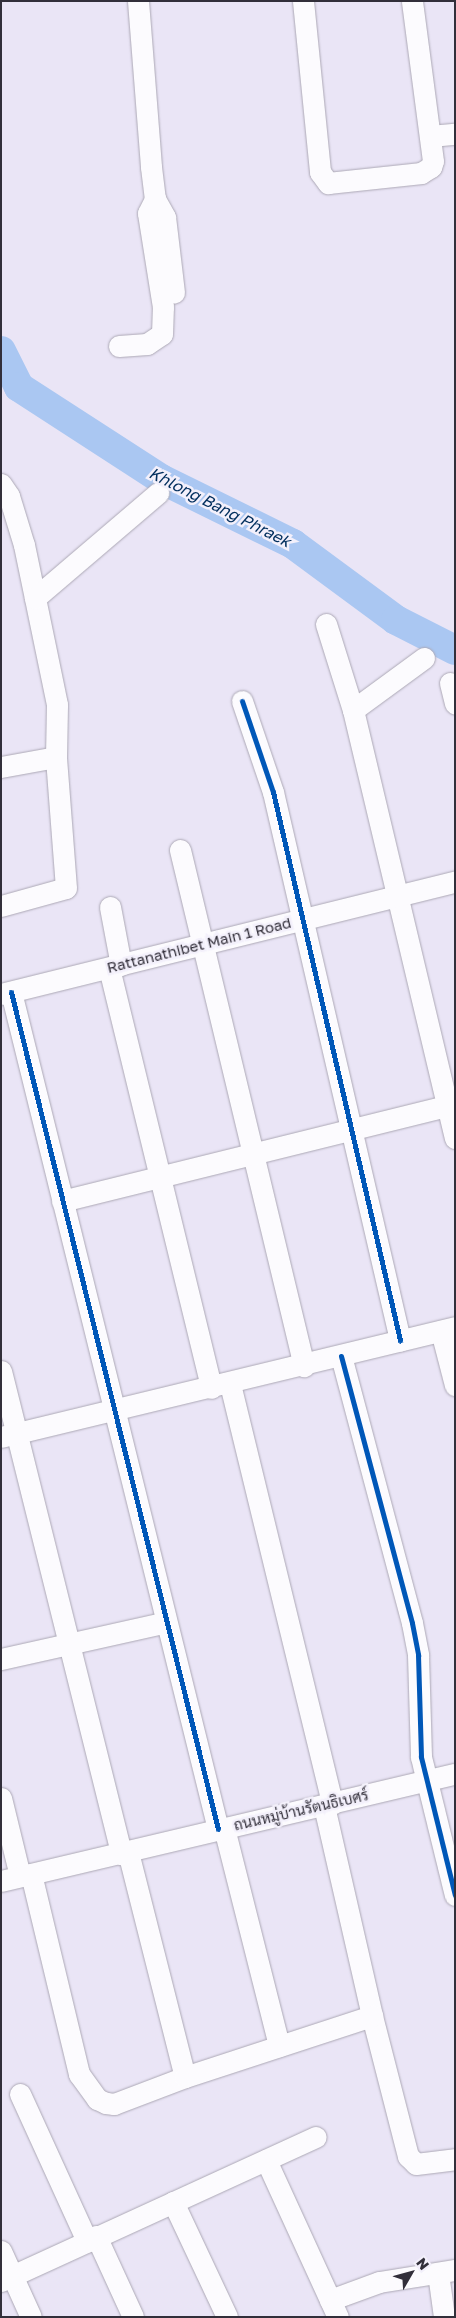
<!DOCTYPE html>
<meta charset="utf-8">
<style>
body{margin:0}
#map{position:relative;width:456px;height:2318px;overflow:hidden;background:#eae5f6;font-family:"Golos Text",Sarabun,sans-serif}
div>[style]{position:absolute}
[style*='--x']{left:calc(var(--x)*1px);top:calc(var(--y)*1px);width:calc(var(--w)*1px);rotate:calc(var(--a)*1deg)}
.river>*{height:30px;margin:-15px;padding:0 15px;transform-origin:15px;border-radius:15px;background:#aac7f2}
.roads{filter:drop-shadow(0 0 1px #aca8b5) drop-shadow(0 0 1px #aca8b5)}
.minor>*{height:21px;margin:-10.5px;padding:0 10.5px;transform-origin:10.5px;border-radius:10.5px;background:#fcfbfe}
.cycleway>*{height:5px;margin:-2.5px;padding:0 2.5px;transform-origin:2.5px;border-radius:2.5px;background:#0057b8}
span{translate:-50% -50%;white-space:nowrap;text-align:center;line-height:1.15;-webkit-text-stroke:5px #f3f0fb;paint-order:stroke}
.street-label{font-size:15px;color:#322f3a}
.water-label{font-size:16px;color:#012e5d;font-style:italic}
.frame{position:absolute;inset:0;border:2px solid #322f3a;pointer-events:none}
.north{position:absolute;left:386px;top:2248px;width:50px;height:50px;-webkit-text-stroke:4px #f3f0fb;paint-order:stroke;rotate:52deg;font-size:14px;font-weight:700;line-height:20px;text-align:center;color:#322f3a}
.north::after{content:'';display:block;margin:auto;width:18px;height:22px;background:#322f3a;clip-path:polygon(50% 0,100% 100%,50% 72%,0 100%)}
</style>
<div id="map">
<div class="river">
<i style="--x:1;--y:351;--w:40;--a:63.4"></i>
<i style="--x:19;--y:387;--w:169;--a:32.9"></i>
<i style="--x:161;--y:479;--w:147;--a:26.2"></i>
<i style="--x:293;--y:544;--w:128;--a:36.4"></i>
<i style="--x:396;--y:620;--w:66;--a:27"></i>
</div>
<div class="roads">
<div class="minor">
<i style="--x:138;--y:1;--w:167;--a:85.5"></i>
<i style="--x:151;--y:167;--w:32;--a:83"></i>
<i style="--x:155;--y:199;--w:21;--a:61"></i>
<i style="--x:165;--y:217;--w:76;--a:83.2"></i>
<i style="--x:303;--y:1;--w:172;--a:84.3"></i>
<i style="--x:320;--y:172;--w:14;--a:54"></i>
<i style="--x:328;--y:183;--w:94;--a:-6.1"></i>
<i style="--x:421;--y:173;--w:12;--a:-31"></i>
<i style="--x:431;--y:167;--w:6;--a:-72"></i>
<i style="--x:433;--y:161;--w:161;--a:-97.5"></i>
<i style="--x:430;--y:136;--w:25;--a:-5"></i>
<i style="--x:119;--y:346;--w:28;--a:-4"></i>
<i style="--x:147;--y:344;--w:18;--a:-34"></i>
<i style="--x:162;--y:334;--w:27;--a:-88"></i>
<i style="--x:163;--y:307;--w:95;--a:-99.1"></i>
<i style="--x:148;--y:213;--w:16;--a:-63"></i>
<i style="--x:1;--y:484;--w:14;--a:56"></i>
<i style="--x:9;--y:496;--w:51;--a:73"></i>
<i style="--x:24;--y:545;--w:163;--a:78.3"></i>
<i style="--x:57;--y:705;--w:52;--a:91.1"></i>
<i style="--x:56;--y:757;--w:56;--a:169.7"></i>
<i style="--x:35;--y:598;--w:162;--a:-40.5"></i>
<i style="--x:326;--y:624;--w:90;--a:72.6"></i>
<i style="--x:424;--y:658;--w:88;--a:143.8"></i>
<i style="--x:353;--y:710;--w:440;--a:76.6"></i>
<i style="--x:450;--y:683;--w:21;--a:76"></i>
<i style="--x:242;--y:701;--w:96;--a:71.2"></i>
<i style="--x:273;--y:792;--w:563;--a:76.95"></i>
<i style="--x:180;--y:850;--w:531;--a:76.49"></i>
<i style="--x:1;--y:906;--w:67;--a:-15.5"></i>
<i style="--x:66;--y:888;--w:131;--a:-94.4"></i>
<i style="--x:110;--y:907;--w:59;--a:79.3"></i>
<i style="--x:109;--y:968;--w:432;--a:76.3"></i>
<i style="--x:11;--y:992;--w:862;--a:76.11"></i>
<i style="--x:1;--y:994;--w:468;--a:-13.9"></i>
<i style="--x:62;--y:1201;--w:405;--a:-13.9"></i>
<i style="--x:441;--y:1331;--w:56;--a:75.5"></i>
<i style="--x:341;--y:1356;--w:276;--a:75.1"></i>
<i style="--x:412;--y:1623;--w:33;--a:79"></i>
<i style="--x:418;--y:1655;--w:102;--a:88.3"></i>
<i style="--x:421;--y:1757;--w:142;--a:76.2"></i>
<i style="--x:1;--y:1371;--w:498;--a:76"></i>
<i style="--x:230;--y:1384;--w:432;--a:76.3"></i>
<i style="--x:1;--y:1437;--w:467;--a:-13.6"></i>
<i style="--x:1;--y:1659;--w:169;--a:-12.6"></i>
<i style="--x:1;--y:1798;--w:80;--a:76.3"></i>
<i style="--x:324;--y:1806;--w:215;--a:77.1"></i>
<i style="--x:372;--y:2016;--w:145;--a:75.6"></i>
<i style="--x:408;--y:2156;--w:11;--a:45"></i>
<i style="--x:416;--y:2164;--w:39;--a:-7"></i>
<i style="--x:224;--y:1828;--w:225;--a:75.8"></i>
<i style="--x:128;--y:1852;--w:232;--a:75.8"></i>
<i style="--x:31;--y:1874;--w:206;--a:76.5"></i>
<i style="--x:79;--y:2074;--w:31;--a:54"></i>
<i style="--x:97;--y:2099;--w:10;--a:24"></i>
<i style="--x:106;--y:2103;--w:8;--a:7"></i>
<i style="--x:114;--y:2104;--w:76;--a:-20.8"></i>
<i style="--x:185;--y:2077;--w:197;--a:-18.1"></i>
<i style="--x:1;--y:1881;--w:466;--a:-13.3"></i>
<i style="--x:20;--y:2094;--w:162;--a:65.5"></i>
<i style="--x:266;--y:2160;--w:173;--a:65.4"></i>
<i style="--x:173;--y:2202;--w:127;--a:64.8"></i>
<i style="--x:96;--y:2236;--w:89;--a:65.4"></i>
<i style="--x:1;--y:2251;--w:72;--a:65.6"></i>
<i style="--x:438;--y:2273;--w:44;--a:82.2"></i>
<i style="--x:1;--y:2281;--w:346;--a:-24.6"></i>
<i style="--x:330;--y:2300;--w:52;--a:-20.2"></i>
<i style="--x:379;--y:2282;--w:77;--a:-9"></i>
</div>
</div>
<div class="cycleway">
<i style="--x:242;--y:701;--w:96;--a:71.2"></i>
<i style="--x:273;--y:792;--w:563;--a:76.95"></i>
<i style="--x:11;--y:992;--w:862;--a:76.11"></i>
<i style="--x:341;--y:1356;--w:276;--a:75.1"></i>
<i style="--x:412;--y:1623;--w:33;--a:79"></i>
<i style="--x:418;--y:1655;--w:102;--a:88.3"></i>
<i style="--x:421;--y:1757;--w:142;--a:76.2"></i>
</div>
<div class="street-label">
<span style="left:199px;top:945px;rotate:-14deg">Rattanathibet Main 1 Road</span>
<span style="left:301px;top:1810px;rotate:-13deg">ถนนหมู่บ้านรัตนธิเบศร์</span>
</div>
<div class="water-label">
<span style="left:220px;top:507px;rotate:27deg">Khlong Bang Phraek</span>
</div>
<div class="frame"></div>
<div class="north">N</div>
</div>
